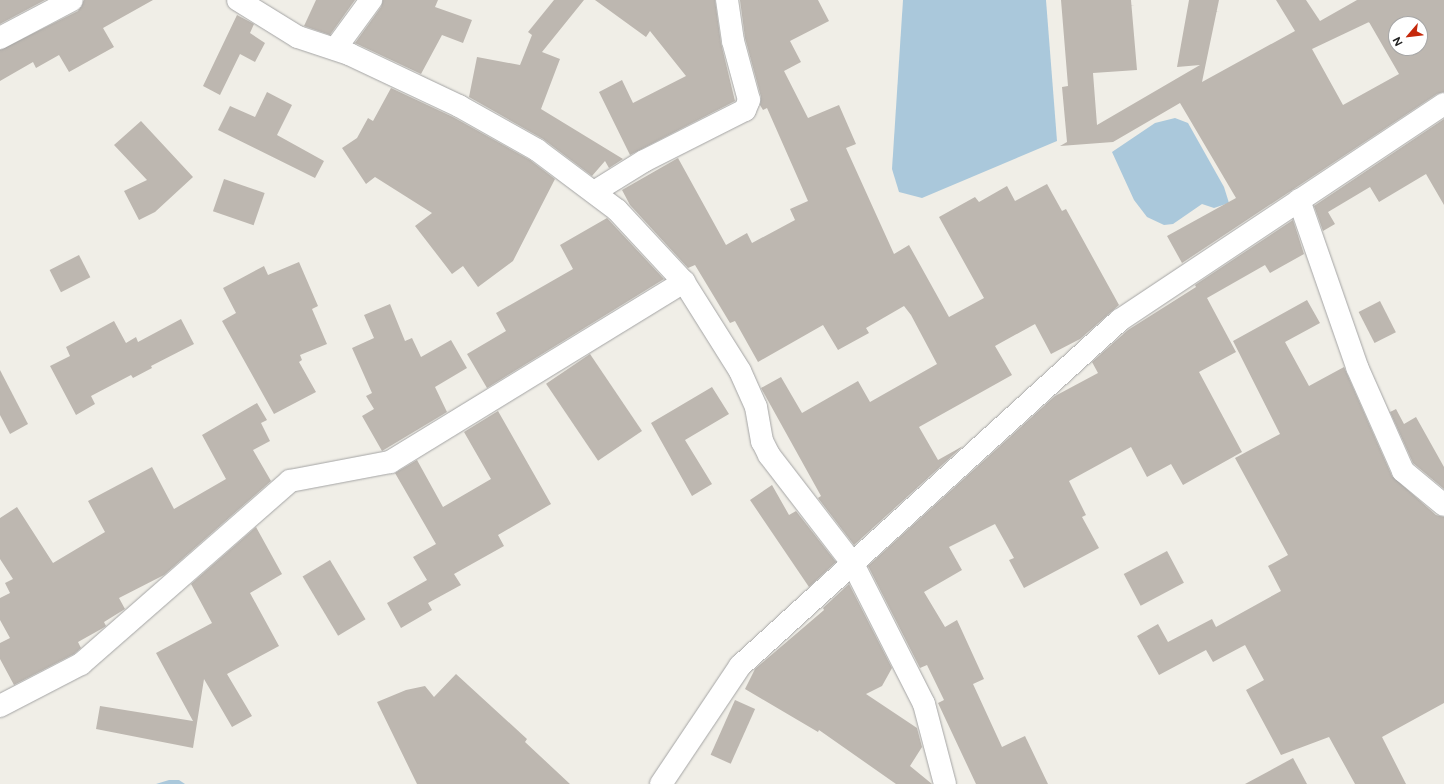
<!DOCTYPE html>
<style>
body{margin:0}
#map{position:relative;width:1444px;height:784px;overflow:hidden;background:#f0eee7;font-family:Figtree,sans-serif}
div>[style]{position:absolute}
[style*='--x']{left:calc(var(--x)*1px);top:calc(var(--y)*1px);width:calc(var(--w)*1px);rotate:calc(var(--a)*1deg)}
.water>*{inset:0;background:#aac8db}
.building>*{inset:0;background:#bdb7b0;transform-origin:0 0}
.roads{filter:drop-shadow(0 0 1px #a4a4a4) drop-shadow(0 0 1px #a4a4a4)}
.minor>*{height:22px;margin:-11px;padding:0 11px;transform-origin:11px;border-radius:11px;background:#fff}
.tertiary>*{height:22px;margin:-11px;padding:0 11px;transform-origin:11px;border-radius:11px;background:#fff}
span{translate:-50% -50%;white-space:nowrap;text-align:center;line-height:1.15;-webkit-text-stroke:3px #fff;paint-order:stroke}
.north{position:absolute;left:1388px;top:16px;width:40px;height:40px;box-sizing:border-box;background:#fff;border:1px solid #a6a6a6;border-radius:50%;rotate:242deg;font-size:11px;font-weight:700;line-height:16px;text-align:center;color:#202020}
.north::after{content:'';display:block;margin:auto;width:14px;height:18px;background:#c5280b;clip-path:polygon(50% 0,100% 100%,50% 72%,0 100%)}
</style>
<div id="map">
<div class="water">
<i style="clip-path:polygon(903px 0,1046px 0,1057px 141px,922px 198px,899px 192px,892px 169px)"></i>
<i style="clip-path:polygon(1175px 118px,1188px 123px,1224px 187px,1229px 203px,1214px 208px,1202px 204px,1173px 224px,1164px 225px,1147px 217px,1134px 200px,1112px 152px,1155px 123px)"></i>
<i style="clip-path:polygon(169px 780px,179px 780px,185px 784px,156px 784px)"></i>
</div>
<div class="building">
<i style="clip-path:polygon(0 0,45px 0,0 24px)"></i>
<i style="clip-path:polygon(84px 0,153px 0,103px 28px,114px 47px,69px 72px,59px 55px,36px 68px,33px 62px,0 81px,0 50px,78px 11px)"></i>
<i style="clip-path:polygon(316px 0,355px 0,330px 35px,304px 26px)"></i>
<i style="clip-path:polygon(383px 0,438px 0,435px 7px,472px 20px,463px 43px,442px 35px,421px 74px,355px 43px,381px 7px)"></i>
<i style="clip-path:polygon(554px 0,584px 0,542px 52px,560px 59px,541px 109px,623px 159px,609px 168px,605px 161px,592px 176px,543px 139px,469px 97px,477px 57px,520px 65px,532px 35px,528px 32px)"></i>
<i style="clip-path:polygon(595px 0,715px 0,721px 43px,735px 101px,630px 155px,599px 92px,622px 80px,633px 103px,686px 76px,650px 31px,646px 37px)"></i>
<i style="clip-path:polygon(740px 0,818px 0,829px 21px,790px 41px,801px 62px,784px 71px,808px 118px,839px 105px,856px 144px,846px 148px,894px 254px,909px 245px,949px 317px,984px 298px,939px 217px,975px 197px,979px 202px,1007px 186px,1015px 201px,1047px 184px,1062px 211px,1066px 209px,1119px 305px,1080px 339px,1051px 354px,1035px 324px,995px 346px,1012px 375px,919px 427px,938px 460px,963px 446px,854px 545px,818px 498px,821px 496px,761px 388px,781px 377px,802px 413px,858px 381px,870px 402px,937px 364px,911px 315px,904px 306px,866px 328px,869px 333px,838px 350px,823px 325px,758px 362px,735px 321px,730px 323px,695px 265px,688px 268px,630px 205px,622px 190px,678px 158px,726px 245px,747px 233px,752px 243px,795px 220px,790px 209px,808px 201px,767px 108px,763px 110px,760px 105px,761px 97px,745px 38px)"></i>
<i style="clip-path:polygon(evenodd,1061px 0,1131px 0,1137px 70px,1093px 73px,1097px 125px,1200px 65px,1177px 67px,1189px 0,1219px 0,1202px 82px,1295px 31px,1276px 0,1306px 0,1320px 21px,1357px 0,1444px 0,1444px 92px,1437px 94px,1182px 263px,1167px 236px,1236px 198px,1180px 103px,1113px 142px,1060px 146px,1067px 142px,1062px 87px,1068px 86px,1061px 0,1369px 22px,1399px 74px,1343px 105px,1312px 49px,1369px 22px,1061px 0,1396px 24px,1420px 24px,1420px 48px,1396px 48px,1396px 24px)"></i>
<i style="clip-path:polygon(237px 15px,254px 24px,250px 33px,265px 43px,255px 62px,240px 54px,220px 95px,203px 86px)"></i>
<i style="clip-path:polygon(391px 88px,453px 117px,530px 160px,555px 179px,513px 261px,478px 287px,463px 266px,452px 274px,415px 226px,432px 213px,375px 177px,366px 184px,342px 148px,357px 138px,368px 118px,373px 121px)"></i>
<i style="clip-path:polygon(267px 92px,292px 105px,277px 135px,324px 161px,315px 178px,218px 130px,230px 106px,255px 117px)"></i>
<i style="clip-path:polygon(1444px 119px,1444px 205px,1426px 174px,1379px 202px,1370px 187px,1328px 212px,1335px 224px,1323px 231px,1314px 206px)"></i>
<i style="clip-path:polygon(141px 121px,193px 177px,155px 212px,139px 220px,124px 191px,147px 180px,114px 145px)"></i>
<i style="left:224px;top:179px;width:43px;height:34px;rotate:19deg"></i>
<i style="clip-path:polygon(607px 218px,664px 279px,487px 388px,467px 354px,506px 331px,496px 313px,573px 269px,560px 245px)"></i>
<i style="clip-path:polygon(1293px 220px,1304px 254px,1270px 273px,1265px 265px,1207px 298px,1236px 352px,1199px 372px,1242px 452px,1183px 485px,1171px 464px,1147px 477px,1131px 447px,1069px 481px,1086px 515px,1082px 517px,1099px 548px,1024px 588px,1009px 560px,1014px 558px,995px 524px,949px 547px,962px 570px,924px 592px,945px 627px,957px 620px,984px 679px,973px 684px,1002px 747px,1025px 736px,1048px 784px,976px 784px,938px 703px,944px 700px,927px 665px,920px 668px,868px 566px,1055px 396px,1098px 373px,1092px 362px,1128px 330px,1196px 287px,1195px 285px)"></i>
<i style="left:79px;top:255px;width:25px;height:33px;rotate:63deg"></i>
<i style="clip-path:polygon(299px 262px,318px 306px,312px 309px,327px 344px,300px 355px,302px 360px,299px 362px,316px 392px,274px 414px,222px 321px,236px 313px,223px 288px,264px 266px,268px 275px)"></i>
<i style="clip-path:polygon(1307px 300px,1320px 323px,1285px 342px,1309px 386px,1344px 367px,1392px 476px,1436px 515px,1444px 517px,1444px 703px,1382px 737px,1406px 784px,1355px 784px,1329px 737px,1281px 755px,1246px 690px,1264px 680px,1245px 645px,1213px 662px,1206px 650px,1159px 675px,1137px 636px,1158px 624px,1168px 642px,1212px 619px,1216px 627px,1281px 591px,1268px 566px,1288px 555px,1235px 458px,1280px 434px,1233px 341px)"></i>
<i style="left:1380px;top:301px;width:35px;height:24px;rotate:63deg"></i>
<i style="clip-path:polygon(390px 304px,405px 341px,412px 338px,421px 357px,451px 340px,467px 368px,435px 387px,447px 412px,382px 451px,362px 416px,374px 409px,366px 396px,372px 393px,352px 348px,374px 338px,364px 315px)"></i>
<i style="clip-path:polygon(181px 319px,194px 344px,151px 366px,152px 368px,133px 378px,131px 375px,91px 396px,95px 404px,76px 415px,50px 366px,70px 356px,66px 347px,114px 321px,126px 343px,136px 337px,138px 342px)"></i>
<i style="left:590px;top:354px;width:93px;height:53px;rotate:56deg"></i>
<i style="clip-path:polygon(0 370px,28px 424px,10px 434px,0 415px)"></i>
<i style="clip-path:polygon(712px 387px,729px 414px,685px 440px,712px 484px,692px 496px,651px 423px)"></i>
<i style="clip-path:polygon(257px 403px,267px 420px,261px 423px,270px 441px,253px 450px,271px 481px,164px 575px,119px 598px,125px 609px,104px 622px,106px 626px,103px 628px,78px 642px,81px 648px,74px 654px,14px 685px,0 659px,0 643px,10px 638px,0 620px,0 598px,10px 593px,5px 583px,13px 579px,0 559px,0 518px,17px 507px,53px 563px,105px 532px,88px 501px,152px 467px,174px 509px,226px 479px,202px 435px)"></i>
<i style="clip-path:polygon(1396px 409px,1404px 424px,1416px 417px,1444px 467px,1444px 489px,1413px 463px,1390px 412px)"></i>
<i style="clip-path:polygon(498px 411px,551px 504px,498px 535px,504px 546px,454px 574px,461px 585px,428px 603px,432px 610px,401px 628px,387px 603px,427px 580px,413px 557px,436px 544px,395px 473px,417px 460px,443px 507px,491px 479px,464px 432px)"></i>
<i style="clip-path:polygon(772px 485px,789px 515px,796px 511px,836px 562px,809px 587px,750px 500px)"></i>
<i style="clip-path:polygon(256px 527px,282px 574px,250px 593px,279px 646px,227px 674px,252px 716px,232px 727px,204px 679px,193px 748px,96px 729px,100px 706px,193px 721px,156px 653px,212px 623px,191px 584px)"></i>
<i style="left:1167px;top:551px;width:36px;height:49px;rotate:62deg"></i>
<i style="left:330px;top:560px;width:69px;height:32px;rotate:59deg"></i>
<i style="clip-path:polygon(849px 584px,892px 668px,882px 686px,866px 694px,917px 728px,922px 747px,910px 766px,932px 784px,896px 784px,819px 730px,818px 732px,745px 689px,755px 669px,824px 610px,823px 608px)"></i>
<i style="clip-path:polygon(456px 674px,527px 739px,525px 742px,570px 784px,417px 784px,377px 702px,406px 690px,425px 686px,434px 697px)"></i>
<i style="left:735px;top:700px;width:22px;height:60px;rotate:24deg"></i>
<i style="clip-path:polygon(1293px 758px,1307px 784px,1245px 784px)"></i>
</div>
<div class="roads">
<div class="minor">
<i style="--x:238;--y:0;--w:70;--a:31.7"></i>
<i style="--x:298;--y:37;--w:54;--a:18.4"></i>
<i style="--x:349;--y:54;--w:122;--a:25.3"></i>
<i style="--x:459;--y:106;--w:90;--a:29.4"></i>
<i style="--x:537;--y:150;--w:100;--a:36.9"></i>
<i style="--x:617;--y:210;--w:98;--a:47.1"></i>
<i style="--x:684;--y:282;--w:105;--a:57.8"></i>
<i style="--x:740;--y:371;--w:39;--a:66"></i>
<i style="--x:756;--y:407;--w:35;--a:80"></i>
<i style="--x:762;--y:441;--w:16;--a:63"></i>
<i style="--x:769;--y:455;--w:138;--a:52.4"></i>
<i style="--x:853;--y:564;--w:157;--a:63.1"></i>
<i style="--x:924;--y:704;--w:83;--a:75.3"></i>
<i style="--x:0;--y:38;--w:81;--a:-27.8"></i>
<i style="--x:335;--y:49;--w:61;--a:-53.7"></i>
<i style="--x:594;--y:192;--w:59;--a:-31.8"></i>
<i style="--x:644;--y:161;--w:113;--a:-26.8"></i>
<i style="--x:745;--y:110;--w:11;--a:-68"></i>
<i style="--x:749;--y:100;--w:61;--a:-105.2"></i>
<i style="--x:733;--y:41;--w:41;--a:-98.3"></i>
<i style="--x:1299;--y:200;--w:177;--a:70.8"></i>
<i style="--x:1357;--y:367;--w:114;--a:66.1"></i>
<i style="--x:1403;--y:471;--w:53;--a:39.7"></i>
<i style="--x:0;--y:706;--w:91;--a:-27.4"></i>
<i style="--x:81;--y:664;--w:278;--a:-41.2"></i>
<i style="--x:290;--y:481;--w:102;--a:-10.8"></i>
<i style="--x:390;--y:462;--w:345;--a:-31.5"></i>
</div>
<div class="tertiary">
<i style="--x:661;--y:784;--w:142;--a:-56.2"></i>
<i style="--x:740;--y:666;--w:514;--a:-42.32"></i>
<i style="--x:1120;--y:320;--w:389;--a:-33.7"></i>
</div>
</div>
<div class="north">N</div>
</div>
